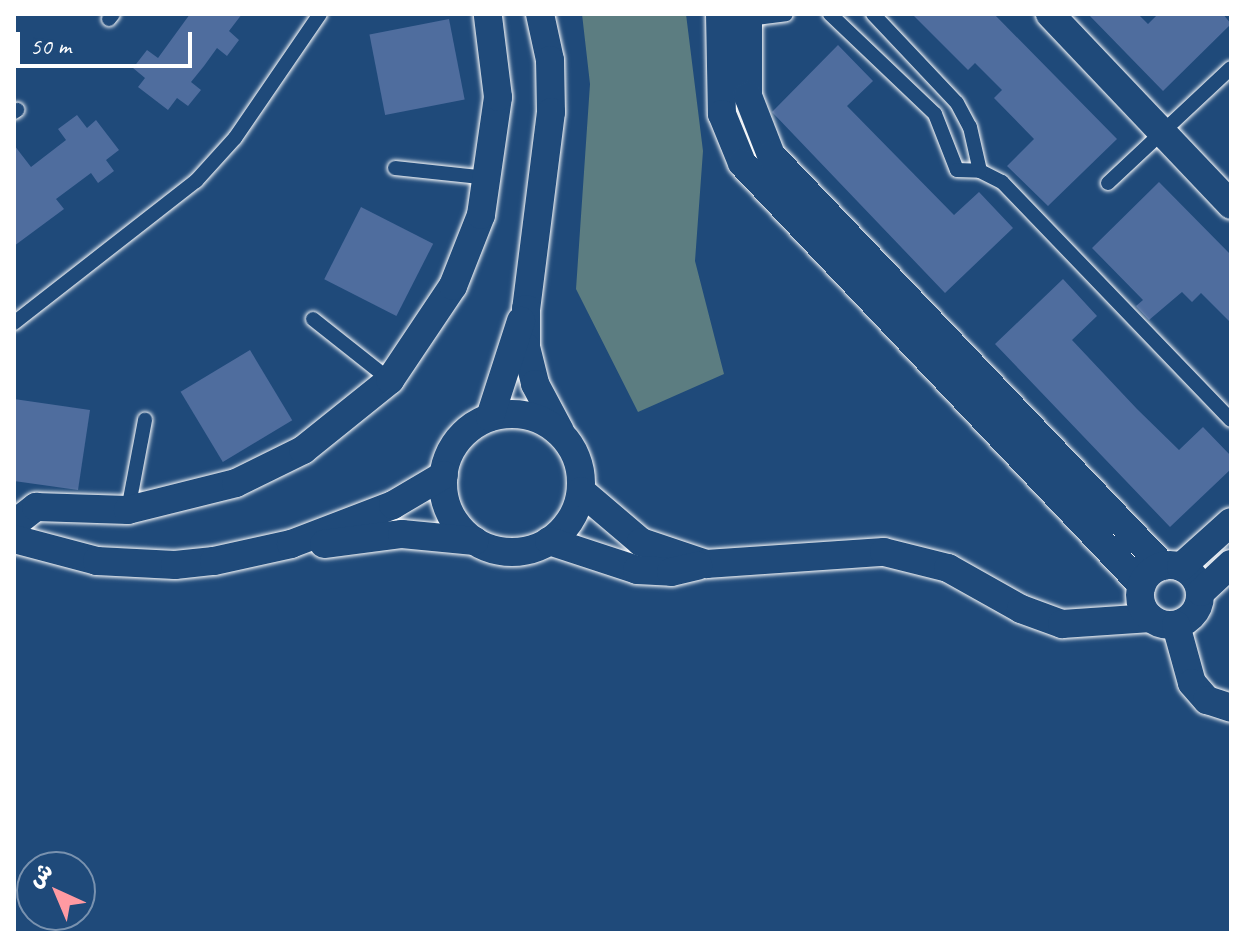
<!DOCTYPE html>
<meta charset="utf-8">
<style>
body{margin:0}
#map{position:relative;width:1245px;height:947px;overflow:hidden;background:#1f4a7a;font-family:Caveat,"Playpen Sans Arabic",sans-serif}
div>[style]{position:absolute}
[style*='--x']{left:calc(var(--x)*1px);top:calc(var(--y)*1px);width:calc(var(--w)*1px);rotate:calc(var(--a)*1deg)}
.green>*{inset:0;background:#5c7d81}
.building>*{inset:0;background:#4f6d9e;transform-origin:0 0}
.roads{filter:drop-shadow(0 0 2px #fff) drop-shadow(0 0 2px #fff)}
.lane>*{height:14px;margin:-7px;padding:0 7px;transform-origin:7px;border-radius:7px;background:#1f4a7a}
.street>*{height:28px;margin:-14px;padding:0 14px;transform-origin:14px;border-radius:14px;background:#1f4a7a}
.street>.ring{margin:-14px;padding:0;box-sizing:content-box;background:none;border:28px solid #1f4a7a;border-radius:50%}
span{translate:-50% -50%;white-space:nowrap;text-align:center;line-height:1.15;-webkit-text-stroke:6px #1f4a7a;paint-order:stroke}
.frame{position:absolute;inset:0;border:16px solid #fff;pointer-events:none}
.north{position:absolute;left:16px;top:851px;width:80px;height:80px;box-sizing:border-box;background:#1f4a7a;border:2px solid #7992af;border-radius:50%;rotate:316deg;font-size:22px;font-weight:700;line-height:32px;text-align:center;color:#fff}
.north::after{content:'';display:block;margin:auto;width:28px;height:36px;background:#ff9aa2;clip-path:polygon(50% 0,100% 100%,50% 72%,0 100%)}
.scale{position:absolute;left:16px;top:32px;width:176px;height:36px;box-sizing:border-box;border:4px solid #fff;border-top:0;padding-left:10px;font-size:24px;line-height:28px;white-space:nowrap;color:#fff;-webkit-text-stroke:6px #1f4a7a;paint-order:stroke}
</style>
<div id="map">
<div class="green">
<i style="clip-path:polygon(582px 14px,686px 14px,703px 151px,695px 261px,724px 374px,638px 412px,576px 289px,590px 84px)"></i>
</div>
<div class="building">
<i style="clip-path:polygon(190px 14px,242px 14px,229px 31px,239px 40px,227px 56px,217px 48px,204px 66px,191px 82px,201px 90px,188px 106px,177px 98px,168px 110px,138px 87px,145px 78px,133px 68px,147px 50px,158px 58px)"></i>
<i style="clip-path:polygon(912px 14px,994px 14px,1117px 139px,1048px 206px,1007px 166px,1034px 139px,994px 98px,1002px 90px,975px 63px,968px 70px)"></i>
<i style="clip-path:polygon(1088px 14px,1138px 14px,1148px 24px,1158px 14px,1223px 14px,1231px 24px,1163px 91px)"></i>
<i style="left:449px;top:19px;width:82px;height:81px;rotate:79deg"></i>
<i style="clip-path:polygon(838px 45px,873px 81px,847px 106px,954px 215px,979px 192px,1013px 228px,945px 293px,772px 112px)"></i>
<i style="clip-path:polygon(77px 115px,87px 128px,96px 120px,119px 150px,106px 160px,114px 171px,98px 183px,91px 173px,56px 199px,64px 209px,14px 246px,14px 145px,31px 167px,66px 140px,58px 129px)"></i>
<i style="clip-path:polygon(1159px 182px,1231px 255px,1231px 323px,1201px 293px,1192px 302px,1182px 292px,1149px 320px,1136px 306px,1143px 300px,1092px 248px)"></i>
<i style="left:361px;top:207px;width:81px;height:81px;rotate:27deg"></i>
<i style="clip-path:polygon(1063px 279px,1097px 316px,1072px 340px,1137px 409px,1179px 450px,1203px 427px,1231px 456px,1231px 469px,1170px 527px,995px 344px)"></i>
<i style="left:250px;top:350px;width:82px;height:81px;rotate:59deg"></i>
<i style="clip-path:polygon(14px 399px,90px 410px,78px 490px,14px 481px)"></i>
</div>
<div class="roads">
<div class="lane">
<i style="--x:830;--y:14;--w:145;--a:43.6"></i>
<i style="--x:935;--y:114;--w:60;--a:68.6"></i>
<i style="--x:957;--y:170;--w:23;--a:2"></i>
<i style="--x:980;--y:171;--w:25;--a:27"></i>
<i style="--x:1002;--y:182;--w:330;--a:46.1"></i>
<i style="--x:873;--y:14;--w:122;--a:46.7"></i>
<i style="--x:957;--y:103;--w:27;--a:62"></i>
<i style="--x:970;--y:127;--w:45;--a:77.2"></i>
<i style="--x:109;--y:19;--w:6;--a:-51"></i>
<i style="--x:748;--y:19;--w:38;--a:-7"></i>
<i style="--x:14;--y:112;--w:4;--a:-34"></i>
<i style="--x:395;--y:168;--w:95;--a:6.1"></i>
<i style="--x:1108;--y:183;--w:168;--a:-43.1"></i>
<i style="--x:313;--y:319;--w:98;--a:38.4"></i>
<i style="--x:14;--y:323;--w:231;--a:-38"></i>
<i style="--x:196;--y:181;--w:58;--a:-47.8"></i>
<i style="--x:235;--y:138;--w:150;--a:-55.6"></i>
<i style="--x:128;--y:510;--w:92;--a:-79.3"></i>
</div>
<div class="street">
<i style="--x:540;--y:14;--w:47;--a:77.7"></i>
<i style="--x:550;--y:60;--w:52;--a:88.9"></i>
<i style="--x:551;--y:112;--w:199;--a:97.2"></i>
<i style="--x:526;--y:309;--w:38;--a:90"></i>
<i style="--x:526;--y:347;--w:38;--a:76"></i>
<i style="--x:535;--y:384;--w:53;--a:62"></i>
<i style="--x:720;--y:14;--w:100;--a:88.9"></i>
<i style="--x:722;--y:114;--w:53;--a:67.8"></i>
<i style="--x:742;--y:163;--w:581;--a:46.53"></i>
<i style="--x:748;--y:14;--w:82;--a:90"></i>
<i style="--x:748;--y:96;--w:63;--a:68.7"></i>
<i style="--x:771;--y:155;--w:568;--a:46.36"></i>
<i style="--x:1050;--y:14;--w:263;--a:46.5"></i>
<i class="ring" style="left:443px;top:414px;width:110px;height:110px"></i>
<i style="--x:490;--y:417;--w:101;--a:-72.1"></i>
<i style="--x:581;--y:491;--w:79;--a:40.4"></i>
<i style="--x:641;--y:542;--w:69;--a:18.7"></i>
<i style="--x:706;--y:564;--w:178;--a:-3.9"></i>
<i style="--x:884;--y:552;--w:66;--a:14"></i>
<i style="--x:948;--y:568;--w:84;--a:29.3"></i>
<i style="--x:1021;--y:609;--w:44;--a:20.1"></i>
<i style="--x:1062;--y:624;--w:89;--a:-3.9"></i>
<i style="--x:14;--y:524;--w:28;--a:-38"></i>
<i style="--x:36;--y:507;--w:92;--a:1.9"></i>
<i style="--x:128;--y:510;--w:111;--a:-14"></i>
<i style="--x:236;--y:483;--w:75;--a:-26.2"></i>
<i style="--x:303;--y:450;--w:112;--a:-38.8"></i>
<i style="--x:390;--y:380;--w:113;--a:-56.2"></i>
<i style="--x:453;--y:286;--w:76;--a:-68.5"></i>
<i style="--x:481;--y:215;--w:119;--a:-81.8"></i>
<i style="--x:498;--y:97;--w:81;--a:-97.1"></i>
<i style="--x:14;--y:539;--w:86;--a:14.8"></i>
<i style="--x:97;--y:561;--w:78;--a:2.9"></i>
<i style="--x:175;--y:565;--w:39;--a:-6"></i>
<i style="--x:214;--y:561;--w:79;--a:-12.4"></i>
<i style="--x:291;--y:544;--w:109;--a:-20.9"></i>
<i style="--x:393;--y:505;--w:59;--a:-30.5"></i>
<i style="--x:549;--y:541;--w:93;--a:18.2"></i>
<i style="--x:637;--y:570;--w:34;--a:3"></i>
<i style="--x:671;--y:572;--w:28;--a:-13"></i>
<i style="--x:324;--y:544;--w:79;--a:-7.3"></i>
<i style="--x:402;--y:534;--w:73;--a:5.5"></i>
<i class="ring" style="left:1140px;top:565px;width:32px;height:32px"></i>
<i style="--x:1181;--y:567;--w:67;--a:-42"></i>
<i style="--x:1201;--y:592;--w:41;--a:-43"></i>
<i style="--x:1176;--y:625;--w:60;--a:74.6"></i>
<i style="--x:1192;--y:683;--w:23;--a:49"></i>
<i style="--x:1207;--y:700;--w:25;--a:18"></i>
</div>
</div>
<div class="frame"></div>
<div class="north">ش</div>
<div class="scale">50 m</div>
</div>
